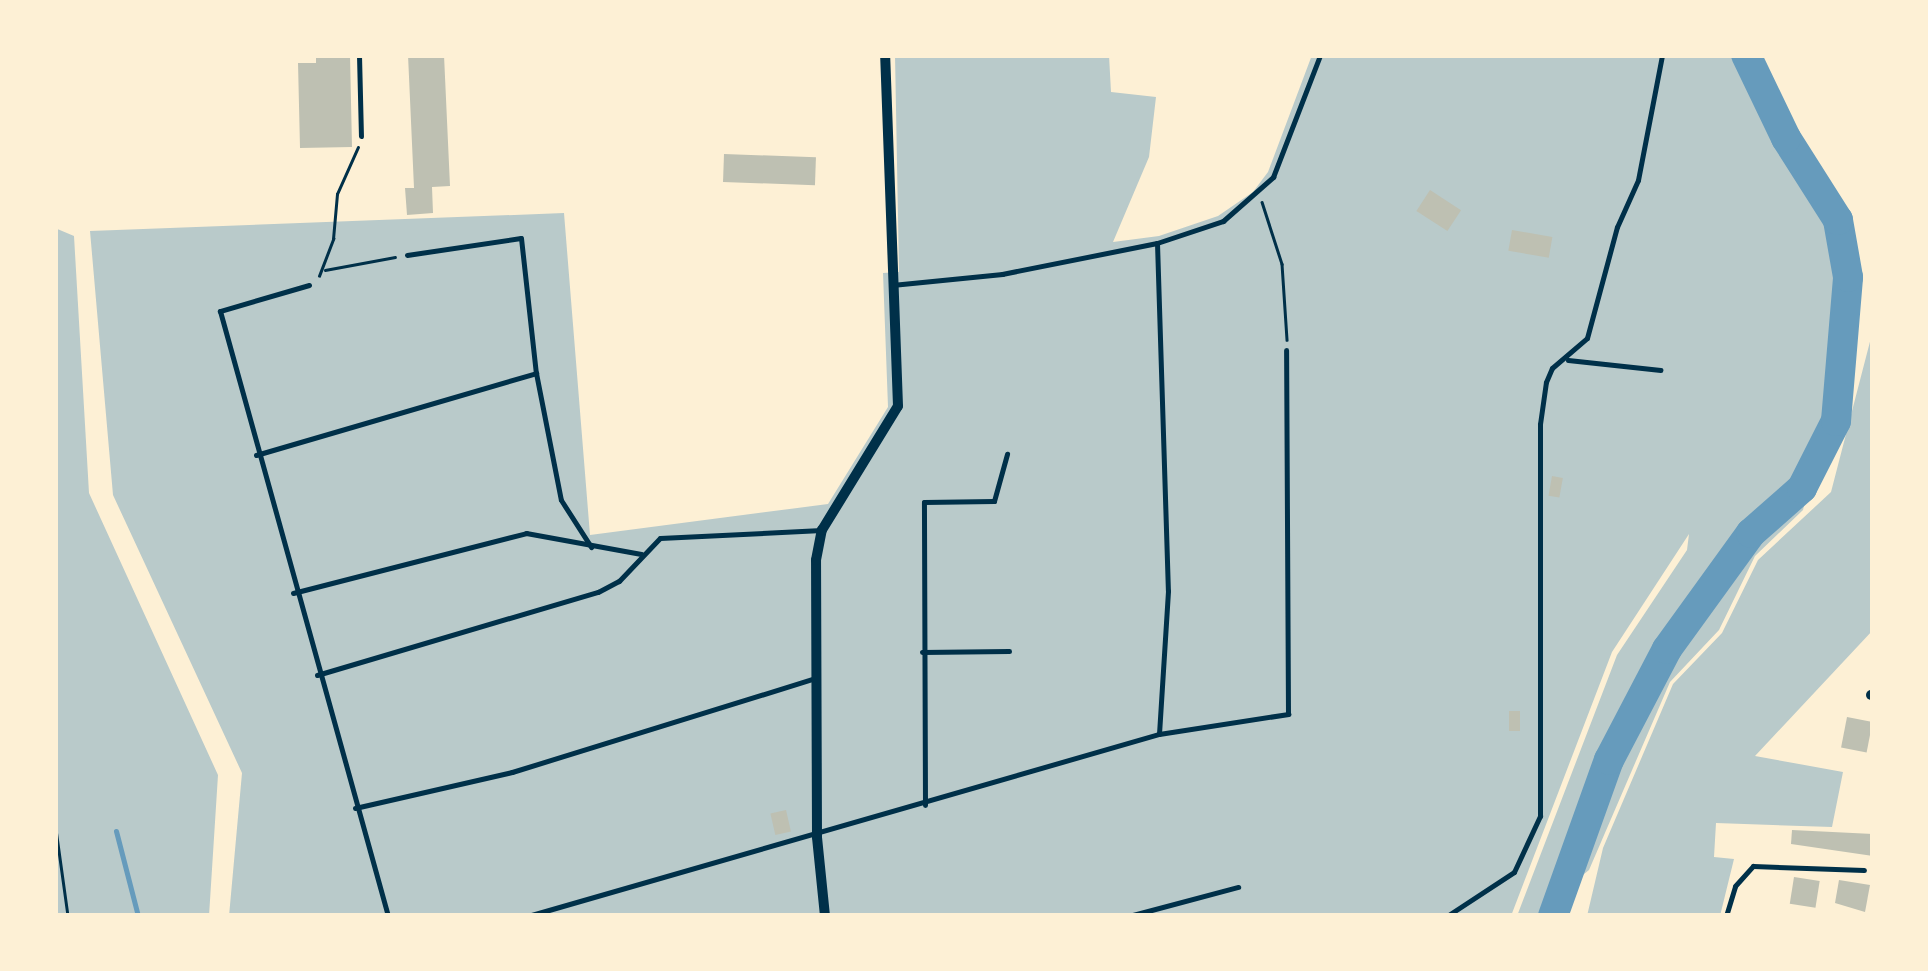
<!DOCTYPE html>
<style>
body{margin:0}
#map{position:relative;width:1928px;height:971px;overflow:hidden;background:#fdf0d5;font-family:Arial,sans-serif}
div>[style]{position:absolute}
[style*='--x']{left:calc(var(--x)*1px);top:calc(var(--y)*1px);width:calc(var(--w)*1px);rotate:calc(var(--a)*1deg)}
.green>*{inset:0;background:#b9caca}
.stream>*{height:5px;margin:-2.5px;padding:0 2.5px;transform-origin:2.5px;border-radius:2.5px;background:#669bbc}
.river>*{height:30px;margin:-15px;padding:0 15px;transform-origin:15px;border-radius:15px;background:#669bbc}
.building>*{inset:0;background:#bec0b2;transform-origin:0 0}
.path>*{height:2.5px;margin:-1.25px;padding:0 1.25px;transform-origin:1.25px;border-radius:1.25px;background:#003049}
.service>*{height:5px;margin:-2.5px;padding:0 2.5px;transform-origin:2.5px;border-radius:2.5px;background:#003049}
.minor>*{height:10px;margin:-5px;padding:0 5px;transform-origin:5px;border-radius:5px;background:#003049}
span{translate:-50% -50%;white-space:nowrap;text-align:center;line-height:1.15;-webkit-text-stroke:9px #fdf0d5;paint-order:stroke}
.frame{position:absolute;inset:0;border:58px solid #fdf0d5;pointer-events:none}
</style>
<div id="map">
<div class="green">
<i style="clip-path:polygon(895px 55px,1109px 55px,1111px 92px,1156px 97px,1149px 157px,1113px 242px,1159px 236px,1218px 216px,1253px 192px,1268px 172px,1312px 55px,1762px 55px,1778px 141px,1829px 223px,1842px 279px,1827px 417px,1803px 510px,1755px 556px,1719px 630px,1670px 682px,1589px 870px,1552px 900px,1545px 916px,1517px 916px,1617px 655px,1687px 550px,1689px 534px,1612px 652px,1511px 916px,229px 916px,242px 773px,113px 495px,90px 231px,564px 213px,590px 535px,828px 504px,888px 407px,883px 273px,899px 272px)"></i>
<i style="clip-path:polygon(55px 228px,74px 236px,89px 493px,218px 775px,209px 916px,55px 916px)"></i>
<i style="clip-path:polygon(1873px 330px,1873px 630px,1755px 756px,1843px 772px,1832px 827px,1716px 823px,1714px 857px,1734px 859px,1720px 916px,1587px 916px,1603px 848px,1673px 684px,1722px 633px,1758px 560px,1831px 492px)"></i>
</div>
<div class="stream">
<i style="--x:116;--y:831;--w:88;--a:75.5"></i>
</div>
<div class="river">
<i style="--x:1553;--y:916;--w:166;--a:-70.3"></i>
<i style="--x:1609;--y:760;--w:125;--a:-62.4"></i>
<i style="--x:1667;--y:649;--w:143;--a:-54.1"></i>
<i style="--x:1751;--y:533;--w:68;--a:-41.4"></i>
<i style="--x:1802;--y:488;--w:75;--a:-63.1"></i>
<i style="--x:1836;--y:421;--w:144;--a:-85.2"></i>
<i style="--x:1848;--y:277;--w:58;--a:-100"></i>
<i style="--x:1838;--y:220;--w:97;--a:-122.4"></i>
<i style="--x:1786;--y:138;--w:92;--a:-115.7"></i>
</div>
<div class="building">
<i style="clip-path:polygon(316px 55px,350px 55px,352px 147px,300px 148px,298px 63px,316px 63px)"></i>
<i style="clip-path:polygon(408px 55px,444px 55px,450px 186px,432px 187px,433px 213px,407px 215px,405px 188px,414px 188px)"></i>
<i style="left:724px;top:154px;width:92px;height:28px;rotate:2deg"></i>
<i style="left:1430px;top:190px;width:37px;height:25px;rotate:33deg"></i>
<i style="left:1512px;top:230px;width:41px;height:21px;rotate:10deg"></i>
<i style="left:1552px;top:476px;width:11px;height:20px;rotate:10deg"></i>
<i style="left:1509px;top:711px;width:11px;height:20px"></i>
<i style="left:1847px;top:717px;width:26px;height:31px;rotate:11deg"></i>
<i style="left:786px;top:810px;width:22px;height:16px;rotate:77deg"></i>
<i style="clip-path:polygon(1792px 830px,1873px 834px,1873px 856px,1791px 844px)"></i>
<i style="left:1794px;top:877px;width:26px;height:27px;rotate:9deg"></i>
<i style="clip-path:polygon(1839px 880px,1870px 885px,1865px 912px,1835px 903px)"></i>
</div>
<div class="path">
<i style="--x:1262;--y:202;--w:65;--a:72.1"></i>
<i style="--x:1282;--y:264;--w:76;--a:86.2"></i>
<i style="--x:325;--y:270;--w:71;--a:-10.5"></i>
<i style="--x:319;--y:276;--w:40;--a:-69"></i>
<i style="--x:333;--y:239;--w:45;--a:-84.9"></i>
<i style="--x:337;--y:194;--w:51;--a:-65.9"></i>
<i style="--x:55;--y:822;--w:95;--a:82.1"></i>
</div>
<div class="service">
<i style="--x:359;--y:55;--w:81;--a:88.6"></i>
<i style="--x:1157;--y:243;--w:348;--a:88.2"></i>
<i style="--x:1168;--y:591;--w:143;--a:93.6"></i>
<i style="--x:407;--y:255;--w:115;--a:-8.5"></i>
<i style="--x:521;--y:238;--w:136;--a:83.7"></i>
<i style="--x:536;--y:373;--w:129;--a:78.9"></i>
<i style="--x:561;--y:500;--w:56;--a:57.4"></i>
<i style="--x:309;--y:285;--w:93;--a:163.7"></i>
<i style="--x:220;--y:311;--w:628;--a:74.48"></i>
<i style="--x:892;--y:285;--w:111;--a:-5.7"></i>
<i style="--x:1002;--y:274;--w:158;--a:-11.3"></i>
<i style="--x:1157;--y:243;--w:70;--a:-18.4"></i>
<i style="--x:1223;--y:221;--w:67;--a:-41.3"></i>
<i style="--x:1273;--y:177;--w:131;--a:-68.9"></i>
<i style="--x:1568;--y:360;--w:93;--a:6.2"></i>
<i style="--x:256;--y:455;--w:292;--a:-16.3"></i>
<i style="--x:293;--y:593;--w:241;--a:-14.4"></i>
<i style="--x:526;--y:533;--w:117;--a:10.3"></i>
<i style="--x:922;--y:652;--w:87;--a:-0.7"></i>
<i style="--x:317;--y:675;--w:293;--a:-16.5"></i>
<i style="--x:598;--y:592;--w:24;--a:-28"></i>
<i style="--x:619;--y:581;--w:59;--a:-46.4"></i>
<i style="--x:660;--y:538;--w:162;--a:-2.8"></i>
<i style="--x:925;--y:805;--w:303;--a:-90.2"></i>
<i style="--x:924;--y:502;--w:70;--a:-0.8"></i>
<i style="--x:994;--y:501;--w:49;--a:-74.5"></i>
<i style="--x:355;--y:808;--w:161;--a:-12.9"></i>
<i style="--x:512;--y:772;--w:318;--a:-17.2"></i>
<i style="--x:528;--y:916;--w:657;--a:-16.09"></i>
<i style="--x:1159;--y:734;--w:131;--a:-8.8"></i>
<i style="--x:1288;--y:714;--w:364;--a:-90.3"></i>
<i style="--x:1129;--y:916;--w:113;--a:-14.9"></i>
<i style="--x:1447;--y:916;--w:80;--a:-33.3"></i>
<i style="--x:1514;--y:872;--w:62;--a:-65.1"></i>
<i style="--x:1540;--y:816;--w:392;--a:-90"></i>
<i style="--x:1540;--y:424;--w:42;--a:-81.9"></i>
<i style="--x:1546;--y:382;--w:15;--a:-67"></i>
<i style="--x:1552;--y:368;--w:46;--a:-40.6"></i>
<i style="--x:1587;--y:338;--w:115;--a:-74.9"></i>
<i style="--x:1617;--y:227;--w:51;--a:-65.9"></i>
<i style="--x:1638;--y:180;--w:127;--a:-79.1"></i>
<i style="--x:1726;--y:916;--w:31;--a:-73"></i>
<i style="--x:1735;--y:886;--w:27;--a:-48"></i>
<i style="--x:1753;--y:866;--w:111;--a:2.1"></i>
</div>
<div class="minor">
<i style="--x:1871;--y:695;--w:2;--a:0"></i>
<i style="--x:825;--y:916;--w:79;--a:-95.8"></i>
<i style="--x:817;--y:837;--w:277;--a:-90.2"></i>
<i style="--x:816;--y:560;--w:31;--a:-79"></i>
<i style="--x:822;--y:530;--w:145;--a:-58.5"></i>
<i style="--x:898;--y:406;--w:351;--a:-92.1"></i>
</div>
<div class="frame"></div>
</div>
